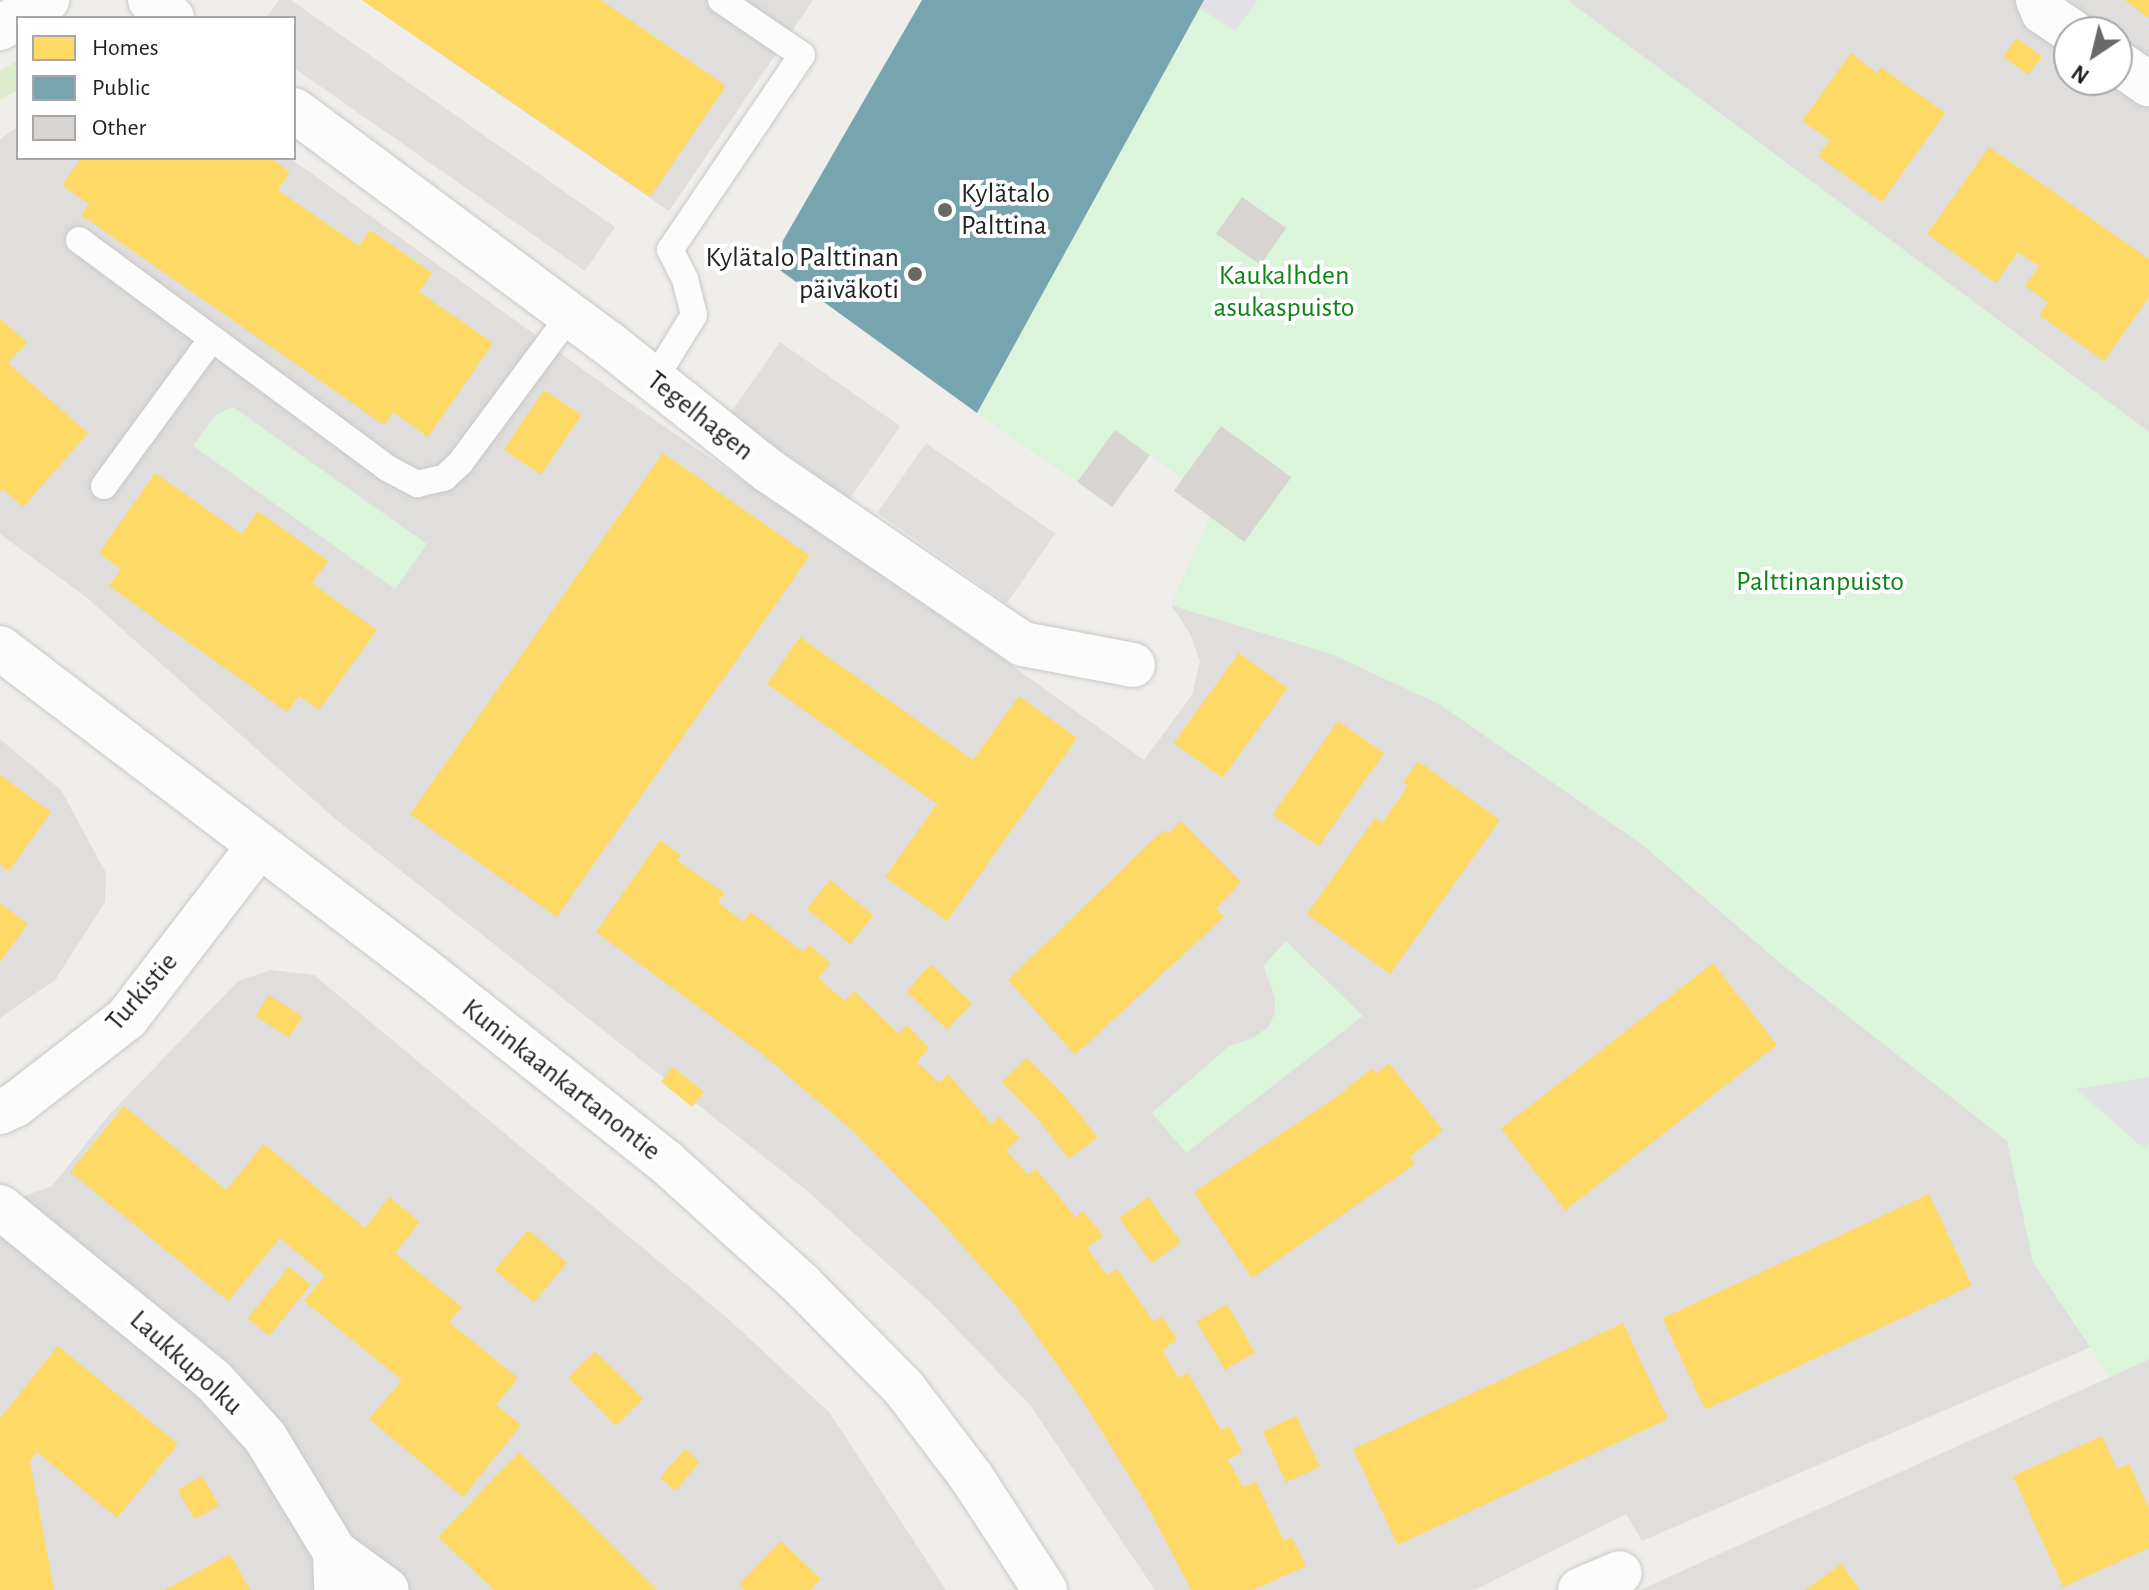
<!DOCTYPE html>
<meta charset="utf-8">
<style>
body{margin:0}
#map{position:relative;width:2149px;height:1590px;overflow:hidden;background:#f0eeeb;font-family:"Alegreya Sans",sans-serif}
div>[style]{position:absolute}
[style*='--x']{left:calc(var(--x)*1px);top:calc(var(--y)*1px);width:calc(var(--w)*1px);rotate:calc(var(--a)*1deg)}
.residential>*{inset:0;background:#dfdedc}
.grass>*{inset:0;background:#ddeccb}
.park>*{inset:0;background:#daf5da}
.parking>*{inset:0;background:#e0dfde;transform-origin:0 0}
.plaza>*{inset:0;background:#e2e1e5}
.homes>*{inset:0;background:#ffd966;transform-origin:0 0}
.public>*{inset:0;background:#76a5af}
.building>*{inset:0;background:#d7d4d2;transform-origin:0 0}
.roads{filter:drop-shadow(0 0 2px #c9c8c7) drop-shadow(0 0 2px #c9c8c7)}
.service>*{height:26px;margin:-13px;padding:0 13px;transform-origin:13px;border-radius:13px;background:#fdfcfc}
.minor>*{height:44px;margin:-22px;padding:0 22px;transform-origin:22px;border-radius:22px;background:#fdfcfc}
.tertiary>*{height:44px;margin:-22px;padding:0 22px;transform-origin:22px;border-radius:22px;background:#fdfcfc}
.dots>*{width:22px;height:22px;translate:-50% -50%;box-sizing:border-box;border:4px solid #fff;border-radius:50%}
span{translate:-50% -50%;white-space:nowrap;text-align:center;line-height:1.15;-webkit-text-stroke:8px #fff;paint-order:stroke}
.poi-label{font-size:28px;color:#222}
.left{translate:0 -50%;text-align:left}
.right{translate:-100% -50%;text-align:right}
.park-label{font-size:28px;color:#0c8416}
.street-label{font-size:28px;color:#222}
.legend{position:absolute;left:16px;top:16px;width:280px;height:144px;box-sizing:border-box;background:#fff;border:2px solid #a7a7a7;margin:0;padding:10px 14px;list-style:none;font-size:24px;color:#222}
.legend li{display:flex;align-items:center;gap:16px;height:40px}
.legend b{width:40px;border:2px solid #a7a7a7}
.north{position:absolute;left:2053px;top:16px;width:80px;height:80px;box-sizing:border-box;background:#fff;border:2px solid #a7a7a7;border-radius:50%;rotate:215deg;font-size:22px;font-weight:700;line-height:32px;text-align:center;color:#222}
.north::after{content:'';display:block;margin:auto;width:28px;height:36px;background:#6a6968;clip-path:polygon(50% 0,100% 100%,50% 72%,0 100%)}
</style>
<div id="map">
<div class="residential">
<i style="clip-path:polygon(362px 0,813px 0,669px 211px)"></i>
<i style="clip-path:polygon(evenodd,1567px 0,2149px 0,2149px 432px,1567px 0,2069px 32px,2117px 32px,2117px 80px,2069px 80px,2069px 32px)"></i>
<i style="clip-path:polygon(18px 127px,18px 158px,290px 158px,610px 389px,993px 652px,1144px 760px,1192px 695px,1200px 661px,1190px 634px,1171px 605px,1332px 654px,1441px 705px,1643px 845px,1783px 965px,2008px 1141px,2033px 1262px,2091px 1347px,1642px 1541px,1626px 1514px,1475px 1590px,1155px 1590px,1030px 1405px,932px 1304px,806px 1190px,334px 818px,86px 597px,0 534px,0 139px)"></i>
<i style="clip-path:polygon(0 739px,61px 790px,106px 873px,105px 902px,55px 980px,0 1018px)"></i>
<i style="clip-path:polygon(271px 970px,314px 975px,726px 1317px,829px 1412px,946px 1590px,0 1590px,0 1205px,52px 1186px,109px 1115px,238px 981px)"></i>
<i style="clip-path:polygon(2149px 1359px,2149px 1590px,1640px 1590px,2110px 1377px)"></i>
</div>
<div class="grass">
<i style="clip-path:polygon(18px 60px,18px 90px,0 100px,0 71px)"></i>
</div>
<div class="park">
<i style="clip-path:polygon(1204px 0,1567px 0,2149px 432px,2149px 1359px,2110px 1377px,2033px 1262px,2007px 1141px,1783px 965px,1643px 845px,1441px 705px,1332px 654px,1171px 605px,1210px 516px,1175px 491px,1183px 479px,1150px 455px,1112px 507px,977px 413px)"></i>
<i style="clip-path:polygon(233px 407px,427px 544px,395px 589px,193px 446px,215px 415px)"></i>
<i style="clip-path:polygon(1286px 941px,1363px 1016px,1186px 1153px,1152px 1113px,1229px 1046px,1253px 1038px,1268px 1027px,1275px 1013px,1275px 997px,1263px 966px)"></i>
</div>
<div class="parking">
<i style="clip-path:polygon(279px 0,291px 0,615px 227px,585px 271px,294px 68px,294px 18px,266px 18px)"></i>
<i style="left:780px;top:342px;width:147px;height:89px;rotate:35deg"></i>
<i style="left:926px;top:443px;width:158px;height:85px;rotate:35deg"></i>
<i style="left:848px;top:568px;width:186px;height:59px;rotate:34deg"></i>
</div>
<div class="plaza">
<i style="clip-path:polygon(1204px 0,1258px 0,1235px 31px,1199px 8px)"></i>
<i style="clip-path:polygon(2149px 1077px,2149px 1143px,2143px 1148px,2076px 1089px)"></i>
</div>
<div class="homes">
<i style="clip-path:polygon(362px 0,601px 0,726px 86px,650px 197px)"></i>
<i style="clip-path:polygon(2125px 0,2149px 0,2149px 18px)"></i>
<i style="left:2017px;top:38px;width:31px;height:23px;rotate:37deg"></i>
<i style="clip-path:polygon(1851px 53px,1877px 73px,1881px 67px,1945px 113px,1882px 202px,1818px 156px,1830px 140px,1802px 121px)"></i>
<i style="clip-path:polygon(1989px 147px,2149px 259px,2149px 297px,2104px 361px,2039px 315px,2048px 302px,2025px 286px,2039px 266px,2018px 252px,1996px 283px,1927px 234px)"></i>
<i style="clip-path:polygon(81px 158px,270px 158px,290px 172px,278px 190px,359px 246px,370px 230px,432px 273px,419px 292px,493px 343px,428px 437px,393px 412px,384px 425px,81px 215px,89px 204px,62px 185px)"></i>
<i style="clip-path:polygon(0 319px,27px 342px,8px 363px,88px 433px,23px 507px,3px 489px,0 492px)"></i>
<i style="left:544px;top:390px;width:45px;height:72px;rotate:34deg"></i>
<i style="left:663px;top:453px;width:179px;height:441px;rotate:35deg"></i>
<i style="clip-path:polygon(155px 473px,242px 534px,258px 511px,328px 561px,312px 583px,377px 630px,319px 710px,299px 696px,287px 712px,109px 586px,121px 569px,99px 553px)"></i>
<i style="clip-path:polygon(800px 637px,973px 760px,1019px 696px,1077px 738px,947px 921px,885px 877px,937px 804px,767px 684px)"></i>
<i style="left:1239px;top:653px;width:60px;height:111px;rotate:36deg"></i>
<i style="left:1338px;top:721px;width:56px;height:114px;rotate:35deg"></i>
<i style="clip-path:polygon(1418px 761px,1500px 820px,1390px 974px,1307px 914px,1375px 818px,1382px 823px,1408px 786px,1403px 783px)"></i>
<i style="clip-path:polygon(0 775px,51px 812px,9px 871px,0 864px)"></i>
<i style="clip-path:polygon(1181px 821px,1241px 882px,1216px 909px,1224px 917px,1075px 1055px,1008px 980px,1154px 839px,1164px 830px,1168px 834px)"></i>
<i style="clip-path:polygon(660px 840px,681px 855px,677px 860px,724px 893px,718px 902px,743px 922px,751px 912px,803px 952px,809px 945px,831px 963px,818px 978px,845px 1001px,854px 991px,899px 1034px,907px 1025px,929px 1048px,917px 1062px,939px 1083px,948px 1074px,991px 1124px,1000px 1117px,1020px 1138px,1006px 1150px,1028px 1175px,1036px 1169px,1076px 1218px,1083px 1211px,1103px 1236px,1087px 1248px,1107px 1275px,1117px 1269px,1154px 1322px,1162px 1316px,1177px 1339px,1162px 1351px,1179px 1378px,1188px 1373px,1221px 1430px,1229px 1426px,1242px 1452px,1228px 1460px,1243px 1487px,1256px 1482px,1284px 1541px,1292px 1537px,1306px 1566px,1253px 1590px,1191px 1590px,1147px 1505px,1084px 1403px,1015px 1305px,935px 1215px,853px 1131px,760px 1052px,596px 932px)"></i>
<i style="left:830px;top:880px;width:56px;height:37px;rotate:39deg"></i>
<i style="clip-path:polygon(0 903px,28px 924px,0 962px)"></i>
<i style="left:1713px;top:963px;width:104px;height:269px;rotate:52deg"></i>
<i style="left:931px;top:965px;width:56px;height:36px;rotate:43deg"></i>
<i style="left:269px;top:995px;width:40px;height:25px;rotate:33deg"></i>
<i style="clip-path:polygon(1027px 1058px,1063px 1094px,1098px 1137px,1069px 1159px,1036px 1117px,1002px 1082px)"></i>
<i style="clip-path:polygon(1389px 1063px,1443px 1130px,1410px 1157px,1415px 1164px,1252px 1278px,1194px 1192px,1335px 1098px,1372px 1068px,1376px 1074px)"></i>
<i style="left:673px;top:1067px;width:40px;height:19px;rotate:39deg"></i>
<i style="clip-path:polygon(124px 1106px,226px 1190px,264px 1144px,365px 1228px,389px 1197px,420px 1222px,395px 1253px,462px 1307px,449px 1322px,518px 1378px,496px 1405px,521px 1425px,463px 1497px,369px 1419px,402px 1380px,304px 1301px,325px 1276px,280px 1238px,228px 1301px,70px 1172px)"></i>
<i style="left:1929px;top:1194px;width:101px;height:294px;rotate:65deg"></i>
<i style="left:1148px;top:1197px;width:56px;height:36px;rotate:54deg"></i>
<i style="left:528px;top:1230px;width:51px;height:52px;rotate:40deg"></i>
<i style="left:289px;top:1267px;width:28px;height:66px;rotate:39deg"></i>
<i style="left:1227px;top:1304px;width:56px;height:35px;rotate:60deg"></i>
<i style="left:1623px;top:1323px;width:106px;height:298px;rotate:65deg"></i>
<i style="clip-path:polygon(58px 1346px,178px 1444px,117px 1518px,37px 1452px,30px 1461px,54px 1590px,0 1590px,0 1418px)"></i>
<i style="left:595px;top:1351px;width:68px;height:38px;rotate:45deg"></i>
<i style="left:1296px;top:1416px;width:56px;height:37px;rotate:65deg"></i>
<i style="clip-path:polygon(2102px 1436px,2117px 1469px,2129px 1464px,2149px 1508px,2149px 1548px,2063px 1587px,2013px 1476px)"></i>
<i style="left:685px;top:1449px;width:20px;height:38px;rotate:41deg"></i>
<i style="clip-path:polygon(519px 1452px,657px 1590px,494px 1590px,438px 1537px)"></i>
<i style="left:202px;top:1476px;width:34px;height:28px;rotate:60deg"></i>
<i style="clip-path:polygon(781px 1541px,821px 1579px,810px 1590px,745px 1590px,739px 1584px)"></i>
<i style="clip-path:polygon(230px 1554px,250px 1590px,165px 1590px)"></i>
<i style="clip-path:polygon(1841px 1564px,1860px 1590px,1805px 1590px)"></i>
</div>
<div class="public">
<i style="clip-path:polygon(922px 0,1204px 0,977px 413px,770px 263px)"></i>
</div>
<div class="building">
<i style="left:1242px;top:197px;width:54px;height:45px;rotate:35deg"></i>
<i style="left:1221px;top:426px;width:87px;height:80px;rotate:36deg"></i>
<i style="left:1115px;top:430px;width:43px;height:64px;rotate:36deg"></i>
</div>
<div class="roads">
<div class="service">
<i style="--x:79;--y:240;--w:383;--a:36.5"></i>
<i style="--x:387;--y:468;--w:34;--a:28"></i>
<i style="--x:417;--y:484;--w:28;--a:-13"></i>
<i style="--x:444;--y:478;--w:22;--a:-43"></i>
<i style="--x:460;--y:463;--w:183;--a:-53.4"></i>
<i style="--x:654;--y:380;--w:76;--a:-58.4"></i>
<i style="--x:694;--y:315;--w:37;--a:-104"></i>
<i style="--x:685;--y:279;--w:33;--a:-117"></i>
<i style="--x:670;--y:250;--w:235;--a:-55.9"></i>
<i style="--x:802;--y:55;--w:98;--a:-145.8"></i>
<i style="--x:104;--y:486;--w:181;--a:-53.8"></i>
</div>
<div class="minor">
<i style="--x:150;--y:0;--w:28;--a:39"></i>
<i style="--x:2038;--y:0;--w:13;--a:67"></i>
<i style="--x:2043;--y:12;--w:36;--a:34"></i>
<i style="--x:0;--y:28;--w:55;--a:-30.8"></i>
<i style="--x:2117;--y:62;--w:39;--a:35"></i>
<i style="--x:294;--y:110;--w:391;--a:36.6"></i>
<i style="--x:608;--y:343;--w:206;--a:38.5"></i>
<i style="--x:769;--y:471;--w:307;--a:34.3"></i>
<i style="--x:1023;--y:644;--w:112;--a:10.8"></i>
<i style="--x:0;--y:1112;--w:17;--a:-25"></i>
<i style="--x:15;--y:1105;--w:142;--a:-37.8"></i>
<i style="--x:127;--y:1018;--w:217;--a:-52.5"></i>
<i style="--x:0;--y:1207;--w:274;--a:39.1"></i>
<i style="--x:213;--y:1380;--w:77;--a:47.6"></i>
<i style="--x:265;--y:1437;--w:135;--a:58.7"></i>
<i style="--x:335;--y:1552;--w:38;--a:88"></i>
<i style="--x:335;--y:1552;--w:64;--a:36.2"></i>
<i style="--x:1580;--y:1590;--w:43;--a:-23"></i>
</div>
<div class="tertiary">
<i style="--x:0;--y:648;--w:527;--a:37.22"></i>
<i style="--x:420;--y:967;--w:313;--a:38.4"></i>
<i style="--x:665;--y:1161;--w:183;--a:42.1"></i>
<i style="--x:801;--y:1284;--w:145;--a:45.3"></i>
<i style="--x:903;--y:1387;--w:114;--a:52.8"></i>
<i style="--x:972;--y:1478;--w:134;--a:56.9"></i>
</div>
</div>
<div class="dots">
<i style="left:945px;top:210px;background:#6a6968"></i>
<i style="left:915px;top:274px;background:#6a6968"></i>
</div>
<div class="poi-label">
<span class="left" style="left:961px;top:210px">Kylätalo<br>Palttina</span>
<span class="right" style="left:899px;top:274px">Kylätalo Palttinan<br>päiväkoti</span>
</div>
<div class="park-label">
<span style="left:1284px;top:292px">Kaukalhden<br>asukaspuisto</span>
<span style="left:1820px;top:582px">Palttinanpuisto</span>
</div>
<div class="street-label">
<span style="left:700px;top:416px;rotate:38deg">Tegelhagen</span>
<span style="left:142px;top:992px;rotate:-49deg">Turkistie</span>
<span style="left:561px;top:1080px;rotate:38deg">Kuninkaankartanontie</span>
<span style="left:186px;top:1363px;rotate:42deg">Laukkupolku</span>
</div>
<ul class="legend">
<li><b style="height:22px;background:#ffd966"></b>Homes</li>
<li><b style="height:22px;background:#76a5af"></b>Public</li>
<li><b style="height:22px;background:#d7d4d2"></b>Other</li>
</ul>
<div class="north">N</div>
</div>
